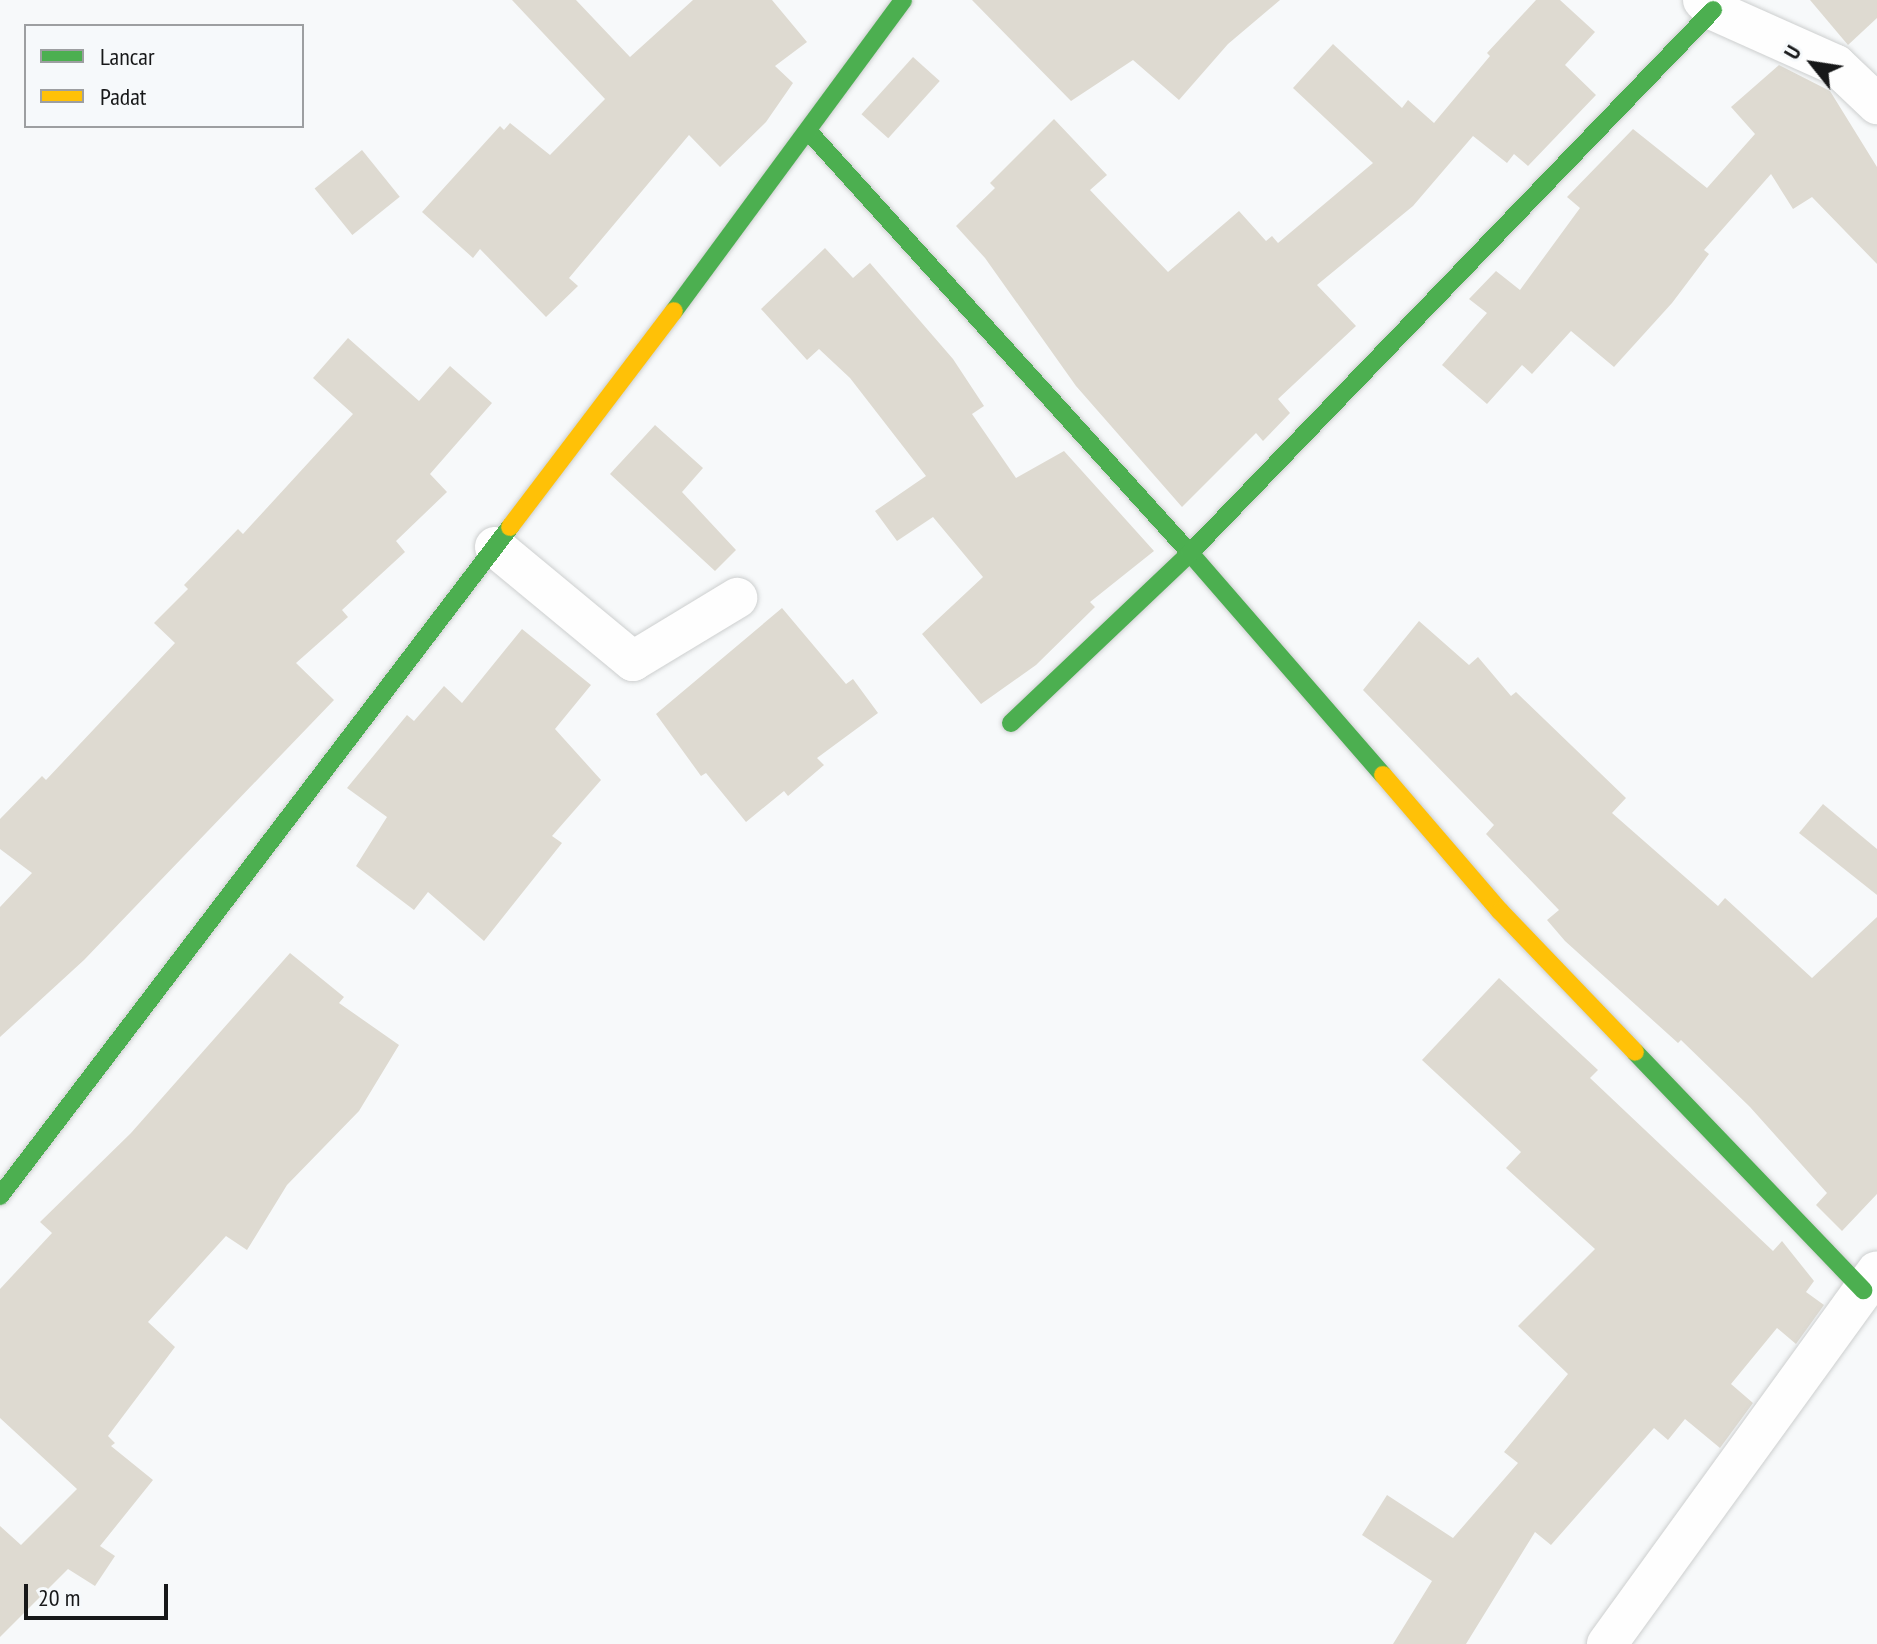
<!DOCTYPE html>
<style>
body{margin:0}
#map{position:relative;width:1877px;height:1644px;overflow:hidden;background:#f7f9fa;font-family:"PT Sans Narrow",sans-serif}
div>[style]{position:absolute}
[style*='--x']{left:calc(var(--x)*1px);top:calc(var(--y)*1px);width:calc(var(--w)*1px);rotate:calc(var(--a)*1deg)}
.building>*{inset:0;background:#dedad1;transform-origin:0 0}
.roads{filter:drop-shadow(0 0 2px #cdcfcf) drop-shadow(0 0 2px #cdcfcf)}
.street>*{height:40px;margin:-20px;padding:0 20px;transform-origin:20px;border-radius:20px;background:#fefefe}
.fast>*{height:18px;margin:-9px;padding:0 9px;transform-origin:9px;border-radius:9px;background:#4caf50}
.slow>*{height:18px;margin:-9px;padding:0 9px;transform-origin:9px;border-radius:9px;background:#ffc107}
span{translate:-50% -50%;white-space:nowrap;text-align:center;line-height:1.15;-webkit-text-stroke:6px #f6f9fb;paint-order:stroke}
.legend{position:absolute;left:24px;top:24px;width:280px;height:104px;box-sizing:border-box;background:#f6f9fb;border:2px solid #9d9fa1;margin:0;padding:10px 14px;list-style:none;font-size:24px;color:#171819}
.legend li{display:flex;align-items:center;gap:16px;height:40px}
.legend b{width:40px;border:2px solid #9d9fa1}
.north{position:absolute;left:1773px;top:24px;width:80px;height:80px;-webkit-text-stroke:6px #f6f9fb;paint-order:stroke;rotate:300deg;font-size:22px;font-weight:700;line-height:32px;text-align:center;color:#171819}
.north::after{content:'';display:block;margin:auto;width:28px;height:36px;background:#171819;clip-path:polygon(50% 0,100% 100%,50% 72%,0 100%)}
.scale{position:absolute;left:24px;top:1584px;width:144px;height:36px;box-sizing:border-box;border:4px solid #171819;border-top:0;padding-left:10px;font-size:24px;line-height:28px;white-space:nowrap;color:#171819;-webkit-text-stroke:6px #f6f9fb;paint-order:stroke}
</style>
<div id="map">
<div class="building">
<i style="clip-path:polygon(512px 0,576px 0,630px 57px,693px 0,772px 0,807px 42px,775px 66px,793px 83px,766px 122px,720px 167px,689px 135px,569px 278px,578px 286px,546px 317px,480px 249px,473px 258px,422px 212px,500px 126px,504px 130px,510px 123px,550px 155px,605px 99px)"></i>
<i style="clip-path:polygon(972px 0,1280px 0,1228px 44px,1179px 100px,1133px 60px,1071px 101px)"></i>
<i style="clip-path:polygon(1536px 0,1560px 0,1595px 32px,1565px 65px,1596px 95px,1528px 166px,1514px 154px,1507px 163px,1473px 136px,1413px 206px,1317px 285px,1356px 326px,1278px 399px,1290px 413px,1263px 441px,1256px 433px,1182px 507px,1076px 386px,985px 258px,956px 226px,995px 188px,990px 183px,1054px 119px,1107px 175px,1090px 190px,1168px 272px,1239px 211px,1266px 241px,1272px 236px,1278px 243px,1373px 163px,1293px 88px,1333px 44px,1402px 108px,1408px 100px,1434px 123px,1490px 56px,1487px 53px)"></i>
<i style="clip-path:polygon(1810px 0,1877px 0,1877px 18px,1848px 45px)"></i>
<i style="left:913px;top:57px;width:36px;height:77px;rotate:42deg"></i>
<i style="clip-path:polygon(1779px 65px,1830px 91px,1877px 167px,1877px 264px,1812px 197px,1793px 209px,1771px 174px,1704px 250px,1709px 254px,1672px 303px,1614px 367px,1571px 331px,1532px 374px,1522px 365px,1487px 404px,1442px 365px,1487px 313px,1469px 299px,1496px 271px,1520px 290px,1580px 208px,1567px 197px,1633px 129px,1707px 188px,1755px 134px,1731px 107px)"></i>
<i style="left:362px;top:150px;width:60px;height:61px;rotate:51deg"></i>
<i style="clip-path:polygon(825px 248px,853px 278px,870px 263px,953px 359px,984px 406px,972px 414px,1016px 478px,1064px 451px,1154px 551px,1090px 602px,1095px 607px,1036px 665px,981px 704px,922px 634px,983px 577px,933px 517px,897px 541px,875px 511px,926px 476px,850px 378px,819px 349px,807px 360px,761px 309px)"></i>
<i style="clip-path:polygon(348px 338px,419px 401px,450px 366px,492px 403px,430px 474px,447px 492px,396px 541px,405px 552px,342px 610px,348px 617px,296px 663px,334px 700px,84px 960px,0 1037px,0 907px,32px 873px,0 849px,0 819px,42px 776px,46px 780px,175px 643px,154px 623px,188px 589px,184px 585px,238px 529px,243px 534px,353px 414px,313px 378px)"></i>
<i style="clip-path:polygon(655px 425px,703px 468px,682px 492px,736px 550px,715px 571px,610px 474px)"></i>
<i style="clip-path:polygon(782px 608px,846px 684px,853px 679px,878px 713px,817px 758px,824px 765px,788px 796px,784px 791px,746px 822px,706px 773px,701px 776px,656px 714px)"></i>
<i style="clip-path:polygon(1419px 621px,1469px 665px,1478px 657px,1511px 696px,1516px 692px,1626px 798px,1612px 813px,1718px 906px,1725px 898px,1812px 978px,1877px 917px,1877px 1194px,1842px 1231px,1816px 1205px,1827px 1193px,1750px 1107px,1681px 1040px,1678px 1043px,1565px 941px,1547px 920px,1559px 910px,1486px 834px,1494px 825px,1363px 690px)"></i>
<i style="clip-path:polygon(522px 629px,591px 685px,555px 729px,601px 780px,552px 836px,562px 843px,484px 941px,428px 892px,414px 910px,356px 866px,387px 817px,347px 788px,407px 715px,414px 721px,444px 686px,462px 703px)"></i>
<i style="clip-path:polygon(1823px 804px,1877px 849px,1877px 895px,1799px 833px)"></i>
<i style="clip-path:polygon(290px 953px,344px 997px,339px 1003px,399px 1045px,359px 1111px,287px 1185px,247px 1250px,226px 1236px,148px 1322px,175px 1347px,108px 1436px,115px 1443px,111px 1446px,153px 1480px,100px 1546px,115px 1556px,95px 1586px,68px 1569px,0 1637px,0 1526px,21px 1545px,77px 1489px,0 1418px,0 1289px,52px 1233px,40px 1222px,131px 1133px)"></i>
<i style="clip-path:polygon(1499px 978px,1598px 1070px,1590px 1078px,1773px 1251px,1782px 1241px,1814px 1281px,1806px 1292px,1824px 1305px,1796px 1344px,1777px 1328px,1731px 1384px,1753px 1403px,1720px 1448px,1685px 1419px,1668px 1440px,1654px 1428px,1551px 1545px,1535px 1532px,1466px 1644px,1393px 1644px,1432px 1581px,1362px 1535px,1387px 1495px,1453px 1538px,1518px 1463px,1504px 1452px,1568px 1374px,1518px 1326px,1595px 1249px,1506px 1168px,1521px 1152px,1422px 1060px)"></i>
</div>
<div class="roads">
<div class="street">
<i style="--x:1703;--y:0;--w:14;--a:45"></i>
<i style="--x:1713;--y:10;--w:135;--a:24.1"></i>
<i style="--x:1836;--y:65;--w:57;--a:43.6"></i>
<i style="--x:495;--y:547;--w:179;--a:39.6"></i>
<i style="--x:633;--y:661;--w:122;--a:-31.2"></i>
<i style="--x:1607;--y:1644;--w:460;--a:-54.1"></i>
</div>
<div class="fast">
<i style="--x:810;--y:133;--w:566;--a:47.86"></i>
<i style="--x:1190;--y:553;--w:294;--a:49"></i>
<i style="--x:674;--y:311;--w:386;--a:-53.6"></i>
<i style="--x:1011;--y:723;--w:247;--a:-43.5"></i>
<i style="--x:1190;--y:553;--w:754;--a:-46.07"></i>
<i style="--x:1635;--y:1052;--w:330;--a:46.2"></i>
<i style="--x:0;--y:1196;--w:841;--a:-52.68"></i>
</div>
<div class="slow">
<i style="--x:510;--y:527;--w:271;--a:-52.8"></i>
<i style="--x:1383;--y:775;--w:179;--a:49.3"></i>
<i style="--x:1500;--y:911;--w:195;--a:46.2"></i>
</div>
</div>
<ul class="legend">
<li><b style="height:10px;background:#4caf50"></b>Lancar</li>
<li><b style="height:10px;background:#ffc107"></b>Padat</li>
</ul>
<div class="north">U</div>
<div class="scale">20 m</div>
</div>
